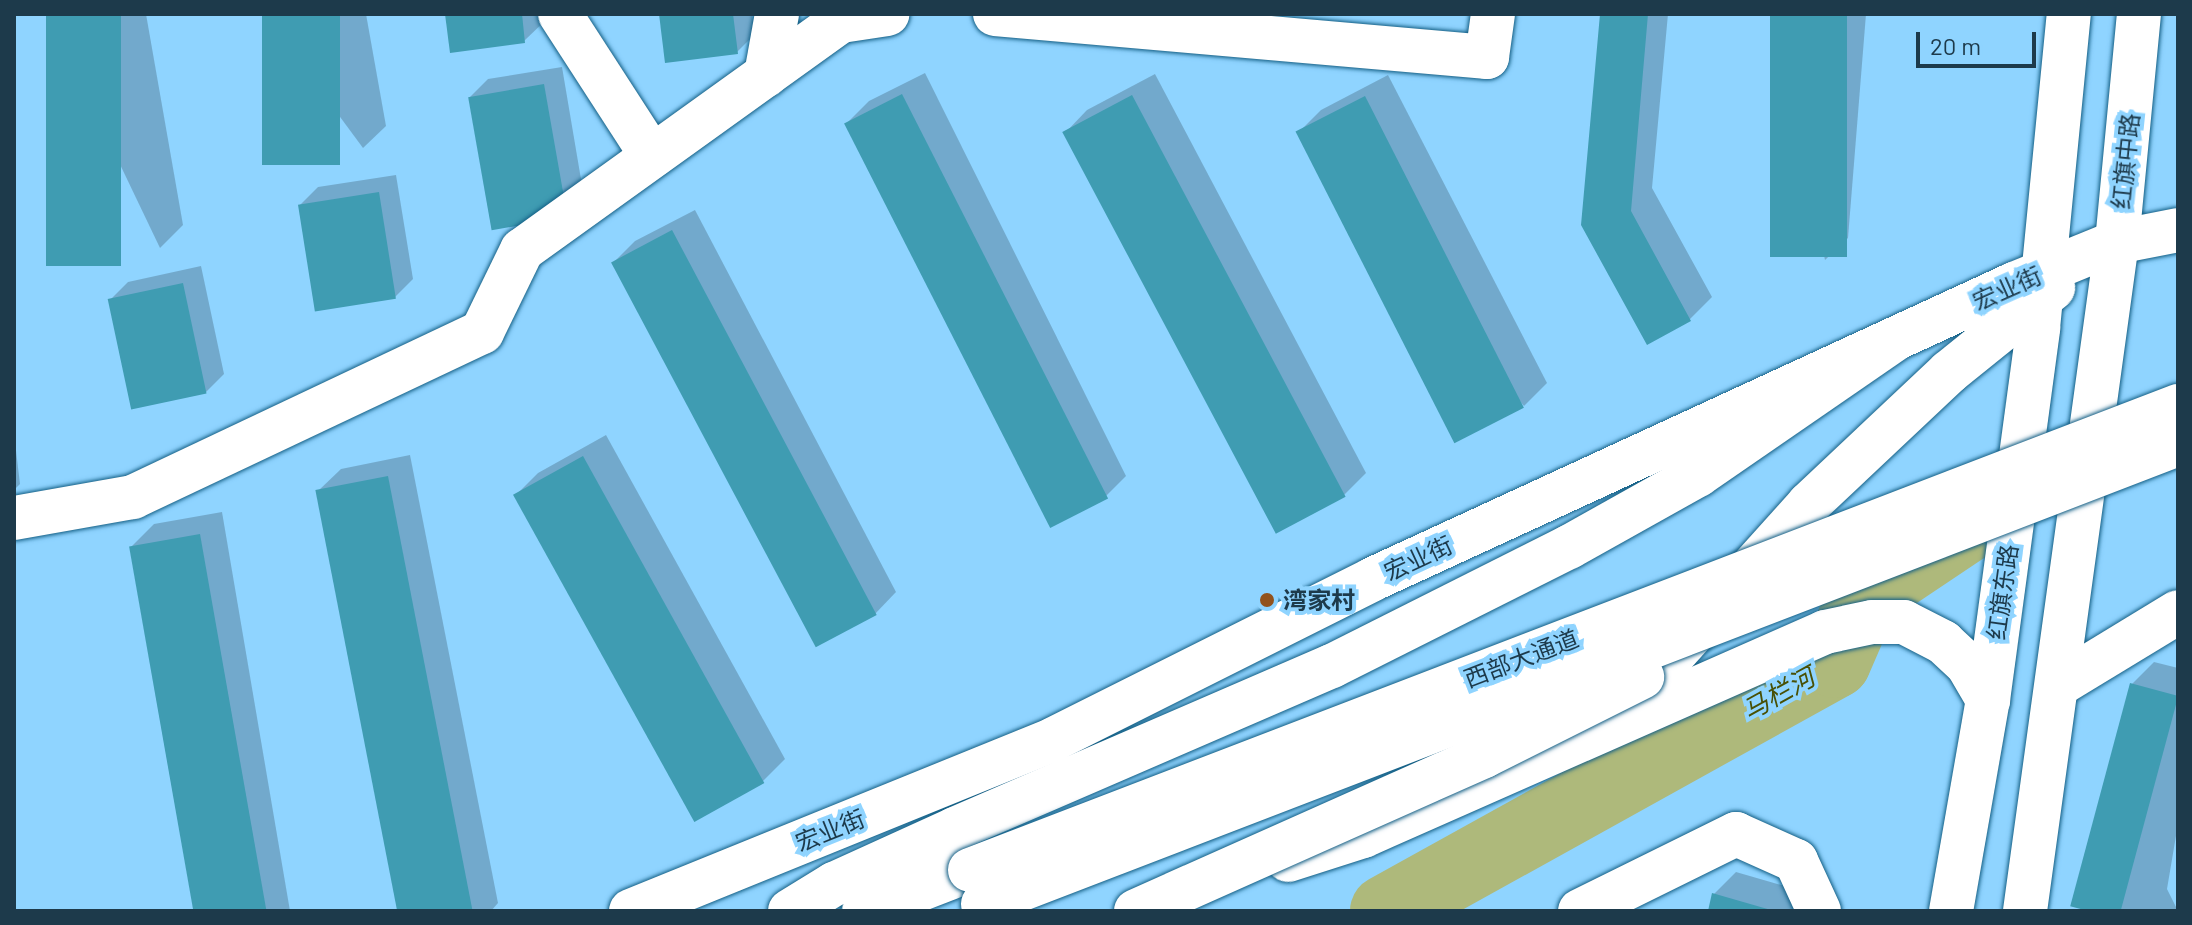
<!DOCTYPE html>
<meta charset="utf-8">
<style>
body{margin:0}
#map{position:relative;width:2192px;height:925px;overflow:hidden;background:#8fd4ff;font-family:Barlow,"Noto Sans SC",sans-serif}
div>[style]{position:absolute}
[style*='--x']{left:calc(var(--x)*1px);top:calc(var(--y)*1px);width:calc(var(--w)*1px);rotate:calc(var(--a)*1deg)}
.shadow>*{inset:0;background:#0003}
.river>*{height:72px;margin:-36px;padding:0 36px;transform-origin:36px;border-radius:36px;background:#aeb97b}
.building>*{inset:0;background:#3f9cb2;transform-origin:0 0}
.roads{filter:drop-shadow(0 0 2px #145f85) drop-shadow(0 0 2px #145f85)}
.minor>*{height:44px;margin:-22px;padding:0 22px;transform-origin:22px;border-radius:22px;background:#fff}
.major>*{height:44px;margin:-22px;padding:0 22px;transform-origin:22px;border-radius:22px;background:#fff}
.highway>*{height:44px;margin:-22px;padding:0 22px;transform-origin:22px;border-radius:22px;background:#fff}
.bridges{filter:drop-shadow(0 0 2px #145f85) drop-shadow(0 0 2px #145f85)}
.highway-bridge>*{height:44px;margin:-22px;padding:0 22px;transform-origin:22px;border-radius:22px;background:#fff}
.dots>*{width:22px;height:22px;translate:-50% -50%;box-sizing:border-box;border:4px solid #8fd4ff;border-radius:50%}
span{translate:-50% -50%;white-space:nowrap;text-align:center;line-height:1.15;-webkit-text-stroke:8px #8fd4ff;paint-order:stroke}
.street-label{font-size:24px;color:#1d3a4b}
.poi-label{font-size:24px;color:#1d3a4b;font-weight:700}
.left{translate:0 -50%;text-align:left}
.water-label{font-size:26px;color:#485005;font-style:italic}
.frame{position:absolute;inset:0;border:16px solid #1d3a4b;pointer-events:none}
.scale{position:absolute;left:1916px;top:32px;width:120px;height:36px;box-sizing:border-box;border:4px solid #1d3a4b;border-top:0;padding-left:10px;font-size:24px;line-height:28px;white-space:nowrap;color:#1d3a4b;-webkit-text-stroke:6px #8fd4ff;paint-order:stroke}
</style>
<div id="map">
<div class="shadow">
<i style="clip-path:polygon(48px 14px,146px 14px,183px 225px,160px 248px)"></i>
<i style="clip-path:polygon(264px 14px,366px 14px,386px 126px,363px 148px)"></i>
<i style="clip-path:polygon(447px 14px,546px 14px,547px 19px,524px 41px)"></i>
<i style="clip-path:polygon(661px 14px,752px 14px,755px 34px,737px 52px)"></i>
<i style="clip-path:polygon(1602px 14px,1668px 14px,1652px 188px,1712px 297px,1690px 319px,1647px 343px)"></i>
<i style="clip-path:polygon(1772px 14px,1866px 14px,1848px 238px,1825px 260px)"></i>
<i style="clip-path:polygon(562px 67px,584px 197px,566px 215px,470px 97px,488px 79px)"></i>
<i style="clip-path:polygon(925px 73px,1126px 476px,1103px 499px,847px 123px,869px 101px)"></i>
<i style="clip-path:polygon(1155px 74px,1366px 473px,1344px 495px,1065px 133px,1087px 110px)"></i>
<i style="clip-path:polygon(1388px 75px,1547px 383px,1524px 406px,1298px 133px,1321px 110px)"></i>
<i style="clip-path:polygon(396px 175px,413px 279px,395px 297px,300px 205px,318px 187px)"></i>
<i style="clip-path:polygon(695px 210px,896px 592px,874px 615px,613px 263px,635px 241px)"></i>
<i style="clip-path:polygon(201px 266px,224px 374px,206px 392px,110px 300px,128px 282px)"></i>
<i style="clip-path:polygon(14px 434px,20px 484px,14px 490px)"></i>
<i style="clip-path:polygon(606px 435px,785px 759px,762px 782px,515px 496px,538px 473px)"></i>
<i style="clip-path:polygon(410px 455px,498px 903px,491px 911px,401px 911px,318px 491px,341px 469px)"></i>
<i style="clip-path:polygon(222px 512px,290px 911px,194px 911px,132px 546px,154px 524px)"></i>
<i style="clip-path:polygon(2154px 662px,2178px 668px,2178px 824px,2167px 889px,2178px 911px,2095px 911px,2132px 684px)"></i>
<i style="clip-path:polygon(1736px 872px,1802px 891px,1798px 911px,1710px 911px,1714px 894px)"></i>
</div>
<div class="river">
<i style="--x:1386;--y:911;--w:513;--a:-29.01"></i>
<i style="--x:1835;--y:662;--w:73;--a:-66.6"></i>
<i style="--x:1864;--y:595;--w:128;--a:-33.8"></i>
</div>
<div class="building">
<i style="left:46px;top:14px;width:75px;height:252px"></i>
<i style="left:262px;top:14px;width:78px;height:151px"></i>
<i style="clip-path:polygon(445px 14px,522px 14px,525px 43px,450px 53px)"></i>
<i style="clip-path:polygon(659px 14px,733px 14px,738px 54px,665px 63px)"></i>
<i style="clip-path:polygon(1600px 14px,1648px 14px,1631px 211px,1691px 321px,1647px 345px,1581px 225px)"></i>
<i style="left:1770px;top:14px;width:77px;height:243px"></i>
<i style="left:544px;top:84px;width:135px;height:77px;rotate:80deg"></i>
<i style="left:902px;top:94px;width:454px;height:65px;rotate:63deg"></i>
<i style="left:1132px;top:95px;width:455px;height:79px;rotate:62deg"></i>
<i style="left:1365px;top:96px;width:350px;height:78px;rotate:63deg"></i>
<i style="left:379px;top:192px;width:108px;height:82px;rotate:81deg"></i>
<i style="left:672px;top:230px;width:436px;height:69px;rotate:62deg"></i>
<i style="left:183px;top:283px;width:113px;height:77px;rotate:78deg"></i>
<i style="left:583px;top:456px;width:374px;height:80px;rotate:61deg"></i>
<i style="left:388px;top:476px;width:443px;height:74px;rotate:79deg"></i>
<i style="left:200px;top:534px;width:382px;height:72px;rotate:80deg"></i>
<i style="left:2130px;top:683px;width:50px;height:231px;rotate:15deg"></i>
<i style="clip-path:polygon(1712px 893px,1771px 910px,1771px 911px,1708px 911px)"></i>
</div>
<div class="roads">
<div class="minor">
<i style="--x:560;--y:14;--w:169;--a:57.1"></i>
<i style="--x:995;--y:14;--w:494;--a:5"></i>
<i style="--x:1487;--y:57;--w:43;--a:-82.1"></i>
<i style="--x:766;--y:75;--w:62;--a:-79.8"></i>
<i style="--x:2117;--y:242;--w:62;--a:-11.1"></i>
<i style="--x:14;--y:518;--w:121;--a:-10"></i>
<i style="--x:133;--y:497;--w:386;--a:-25.3"></i>
<i style="--x:482;--y:332;--w:91;--a:-64"></i>
<i style="--x:522;--y:250;--w:393;--a:-35.7"></i>
<i style="--x:841;--y:21;--w:47;--a:-8.7"></i>
<i style="--x:2058;--y:685;--w:140;--a:-31.3"></i>
<i style="--x:1580;--y:911;--w:174;--a:-26.3"></i>
<i style="--x:1736;--y:834;--w:66;--a:24.2"></i>
<i style="--x:1796;--y:861;--w:55;--a:65.3"></i>
</div>
<div class="major">
<i style="--x:1621;--y:713;--w:281;--a:-48"></i>
<i style="--x:1809;--y:504;--w:192;--a:-43.3"></i>
<i style="--x:1949;--y:372;--w:134;--a:-38.9"></i>
<i style="--x:1288;--y:860;--w:79;--a:-17.7"></i>
<i style="--x:1363;--y:836;--w:505;--a:-23.82"></i>
<i style="--x:1825;--y:632;--w:48;--a:-12"></i>
<i style="--x:1872;--y:622;--w:32;--a:0"></i>
<i style="--x:1904;--y:622;--w:44;--a:27.1"></i>
<i style="--x:1943;--y:642;--w:33;--a:43"></i>
<i style="--x:1967;--y:664;--w:42;--a:59.7"></i>
<i style="--x:631;--y:911;--w:457;--a:-22.1"></i>
<i style="--x:1054;--y:739;--w:357;--a:-26.6"></i>
<i style="--x:1373;--y:579;--w:706;--a:-24.71"></i>
<i style="--x:2014;--y:284;--w:111;--a:-22.2"></i>
<i style="--x:1951;--y:911;--w:214;--a:-80.1"></i>
<i style="--x:1988;--y:700;--w:375;--a:-82.3"></i>
<i style="--x:2038;--y:328;--w:316;--a:-84.4"></i>
<i style="--x:2025;--y:911;--w:675;--a:-82.17"></i>
<i style="--x:2117;--y:242;--w:229;--a:-84.5"></i>
</div>
<div class="highway">
<i style="--x:790;--y:911;--w:52;--a:-31.5"></i>
<i style="--x:834;--y:884;--w:133;--a:-24.4"></i>
<i style="--x:955;--y:829;--w:411;--a:-23.4"></i>
<i style="--x:1332;--y:666;--w:265;--a:-26.7"></i>
<i style="--x:1569;--y:547;--w:148;--a:-29.2"></i>
<i style="--x:1698;--y:475;--w:239;--a:-34.6"></i>
<i style="--x:864;--y:911;--w:114;--a:-21.1"></i>
</div>
</div>
<div class="bridges">
<div class="highway-bridge">
<i style="--x:970;--y:870;--w:1294;--a:-21.01"></i>
<i style="--x:983;--y:904;--w:1280;--a:-21.05"></i>
<i style="--x:1136;--y:911;--w:381;--a:-24"></i>
<i style="--x:1484;--y:756;--w:177;--a:-26.6"></i>
</div>
</div>
<div class="dots">
<i style="left:1267px;top:600px;background:#92521c"></i>
</div>
<div class="street-label">
<span style="left:2125px;top:161px;rotate:-84deg">红旗中路</span>
<span style="left:2007px;top:288px;rotate:-24deg">宏业街</span>
<span style="left:1418px;top:558px;rotate:-25deg">宏业街</span>
<span style="left:2002px;top:592px;rotate:-82deg">红旗东路</span>
<span style="left:1521px;top:658px;rotate:-21deg">西部大通道</span>
<span style="left:830px;top:830px;rotate:-22deg">宏业街</span>
</div>
<div class="poi-label">
<span class="left" style="left:1283px;top:600px">湾家村</span>
</div>
<div class="water-label">
<span style="left:1778px;top:693px;rotate:-29deg">马栏河</span>
</div>
<div class="frame"></div>
<div class="scale">20 m</div>
</div>
